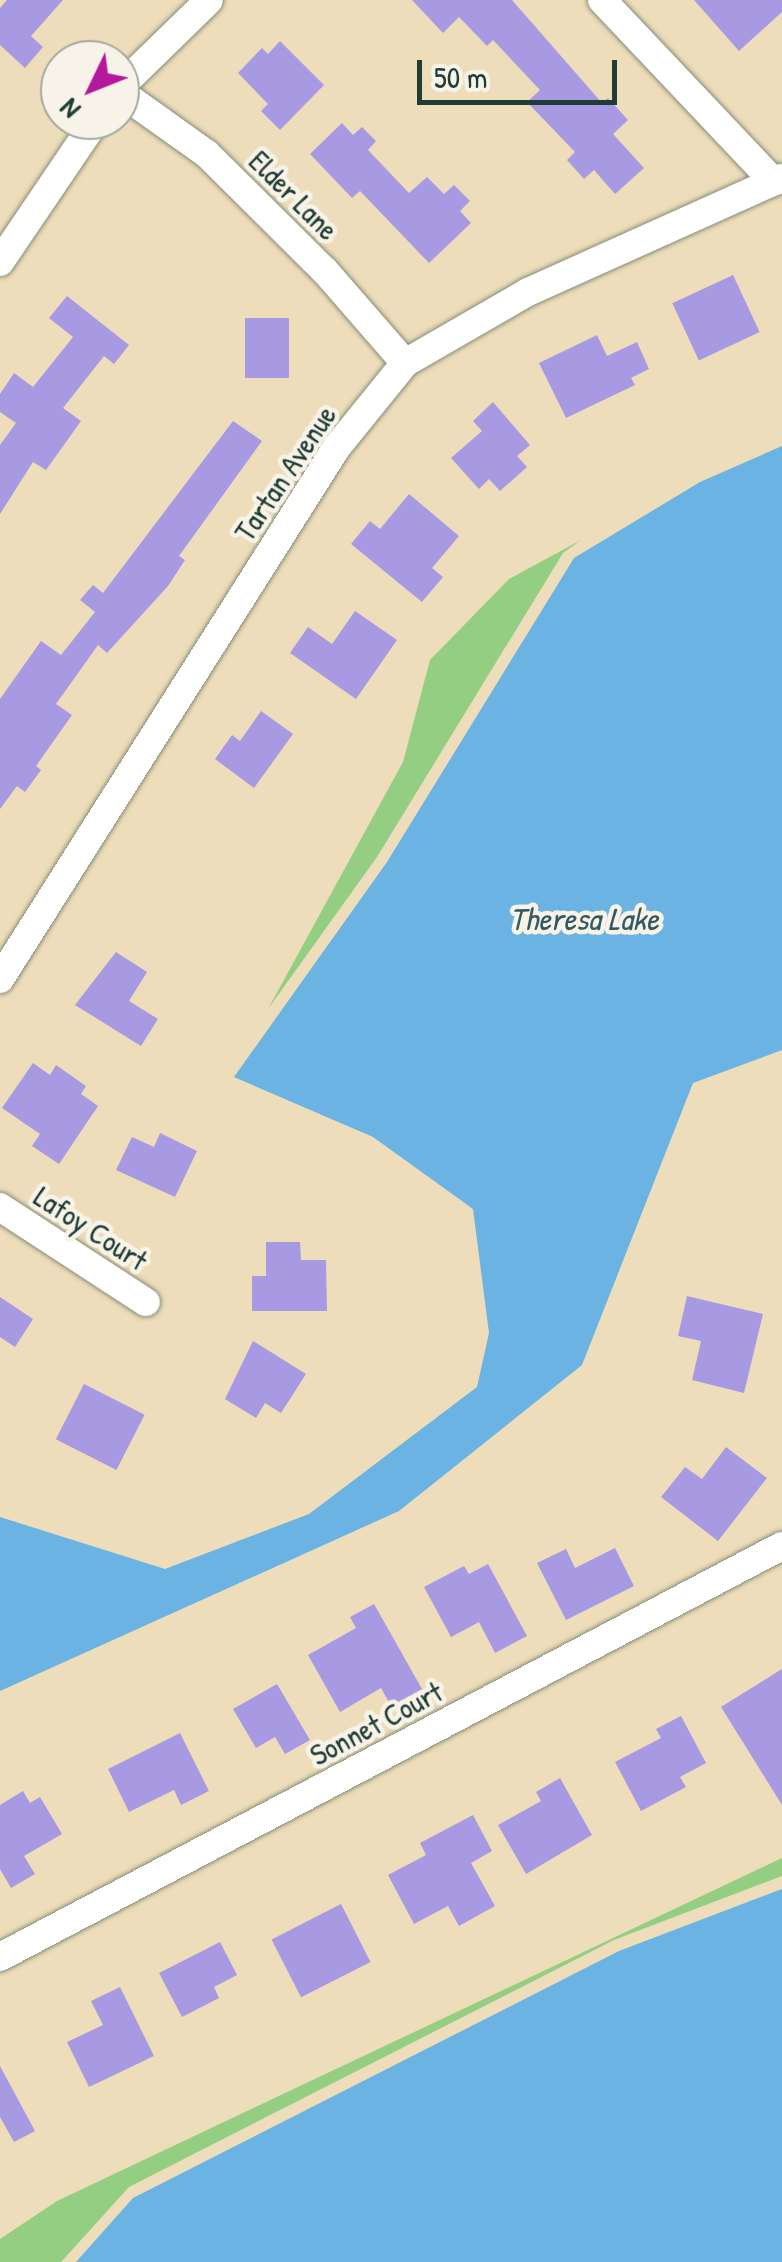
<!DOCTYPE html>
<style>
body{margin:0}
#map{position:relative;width:782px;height:2262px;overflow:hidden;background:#edddba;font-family:"Patrick Hand",sans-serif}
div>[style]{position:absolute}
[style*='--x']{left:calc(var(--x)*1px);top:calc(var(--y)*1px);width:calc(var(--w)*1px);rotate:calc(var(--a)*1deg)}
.green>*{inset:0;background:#94ce82}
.water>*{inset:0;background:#6ab3e2}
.building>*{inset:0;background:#a79ae2;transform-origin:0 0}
.roads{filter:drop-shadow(0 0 2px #868d77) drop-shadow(0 0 2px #868d77)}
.minor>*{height:28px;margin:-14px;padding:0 14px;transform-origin:14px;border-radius:14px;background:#fff}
span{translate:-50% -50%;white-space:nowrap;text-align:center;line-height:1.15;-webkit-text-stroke:9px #f7f3e8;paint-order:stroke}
.street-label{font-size:30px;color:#1f3d34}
.water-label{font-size:32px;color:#325a60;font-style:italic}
.north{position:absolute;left:40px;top:40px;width:100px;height:100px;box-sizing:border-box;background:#f7f3e8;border:2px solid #a1aaa0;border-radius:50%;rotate:227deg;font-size:28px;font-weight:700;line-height:40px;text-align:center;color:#1f3d34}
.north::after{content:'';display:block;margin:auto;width:35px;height:45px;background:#b5179e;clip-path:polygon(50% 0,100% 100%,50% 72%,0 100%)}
.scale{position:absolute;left:417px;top:60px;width:200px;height:45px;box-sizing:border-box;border:5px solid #1f3d34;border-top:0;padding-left:12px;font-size:30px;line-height:35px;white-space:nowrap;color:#1f3d34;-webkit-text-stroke:8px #f7f3e8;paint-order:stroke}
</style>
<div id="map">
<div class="green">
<i style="clip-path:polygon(581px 540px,563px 553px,377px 857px,268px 1009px,403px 762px,430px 660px,509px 579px)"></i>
<i style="clip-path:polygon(782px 1858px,782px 1876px,614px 1940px,129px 2187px,61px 2262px,0 2262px,0 2239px,57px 2201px)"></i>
</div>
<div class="water">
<i style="clip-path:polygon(782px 446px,782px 1050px,693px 1083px,582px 1365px,399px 1511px,0 1691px,0 1517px,165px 1569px,309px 1514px,477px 1387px,489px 1333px,473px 1209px,373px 1137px,234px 1077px,387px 862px,574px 558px,700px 482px)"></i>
<i style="clip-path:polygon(782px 1889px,782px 2262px,76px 2262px,133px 2198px,619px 1951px)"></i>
</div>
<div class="building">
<i style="clip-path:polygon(7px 0,63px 0,31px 36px,43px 47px,25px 68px,0 45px,0 8px)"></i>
<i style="clip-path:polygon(412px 0,512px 0,602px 103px,608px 98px,628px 120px,613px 134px,644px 168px,615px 194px,594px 170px,584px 179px,567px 160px,575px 152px,527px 102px,540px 90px,493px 40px,487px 46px,459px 17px,443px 33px)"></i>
<i style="clip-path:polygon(694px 0,782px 0,782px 12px,739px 51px)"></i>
<i style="clip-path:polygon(280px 41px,324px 85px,280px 130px,261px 111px,268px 104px,238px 73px,262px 48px,268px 54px)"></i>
<i style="clip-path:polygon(342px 123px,353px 135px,362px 127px,376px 141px,368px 150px,409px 193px,427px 177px,444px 194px,454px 185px,470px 201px,460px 211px,471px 223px,429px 263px,360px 191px,352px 198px,310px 154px)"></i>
<i style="left:733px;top:275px;width:63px;height:67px;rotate:65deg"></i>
<i style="clip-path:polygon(67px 296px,129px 345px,114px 364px,104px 356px,63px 408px,81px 421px,46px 470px,33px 462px,0 514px,0 445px,16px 423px,0 412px,0 394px,14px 373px,33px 387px,73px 337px,49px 318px)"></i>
<i style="left:245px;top:318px;width:44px;height:60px"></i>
<i style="clip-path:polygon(597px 335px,607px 356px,637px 342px,649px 369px,631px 378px,635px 385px,566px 418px,539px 363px)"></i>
<i style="clip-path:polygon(493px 402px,530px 445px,517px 456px,527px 467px,500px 491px,489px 479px,479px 489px,451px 458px,482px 431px,473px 421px)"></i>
<i style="clip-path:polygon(233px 421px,262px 441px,179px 556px,185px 560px,168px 586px,107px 653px,98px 645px,56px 704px,72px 715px,36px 766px,41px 770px,25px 792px,17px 786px,0 809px,0 699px,41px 641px,61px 655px,95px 612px,80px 600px,93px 585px,103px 593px)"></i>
<i style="clip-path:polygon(409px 494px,459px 536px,432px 568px,443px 577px,422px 602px,351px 544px,370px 521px,380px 529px)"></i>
<i style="clip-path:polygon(355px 611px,397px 640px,356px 699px,290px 653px,308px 627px,332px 644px)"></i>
<i style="clip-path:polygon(261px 711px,293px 734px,254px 788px,215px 759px,232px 735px,240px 741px)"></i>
<i style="clip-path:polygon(116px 952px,147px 972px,129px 1001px,158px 1019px,141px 1046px,75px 1005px)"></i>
<i style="clip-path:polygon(33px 1063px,50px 1075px,56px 1065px,86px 1086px,81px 1094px,98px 1106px,59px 1164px,32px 1146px,40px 1134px,2px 1108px)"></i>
<i style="clip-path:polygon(160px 1133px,197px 1151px,175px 1197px,116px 1170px,132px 1137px,154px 1147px)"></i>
<i style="clip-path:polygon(266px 1242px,300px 1242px,301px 1260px,326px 1260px,327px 1311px,252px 1311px,252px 1276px,266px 1276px)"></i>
<i style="clip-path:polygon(687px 1296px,763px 1314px,744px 1393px,692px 1380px,701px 1341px,678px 1336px)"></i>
<i style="clip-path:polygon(0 1297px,33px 1319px,15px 1347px,0 1337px)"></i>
<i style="clip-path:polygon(253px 1341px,306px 1374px,281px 1413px,265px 1403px,256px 1418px,225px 1399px)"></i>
<i style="left:84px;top:1384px;width:68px;height:62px;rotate:27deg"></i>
<i style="clip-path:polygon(726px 1447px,767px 1478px,718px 1541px,661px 1497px,685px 1467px,702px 1479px)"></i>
<i style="clip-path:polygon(615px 1548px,634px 1586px,566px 1620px,537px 1563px,566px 1549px,575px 1568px)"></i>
<i style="clip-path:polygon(488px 1564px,527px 1636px,495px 1653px,479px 1622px,451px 1637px,424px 1587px,464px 1566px,469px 1574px)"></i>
<i style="clip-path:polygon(374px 1604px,422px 1689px,391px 1706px,381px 1688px,340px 1712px,308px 1655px,356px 1628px,350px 1617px)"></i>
<i style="clip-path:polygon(782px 1669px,782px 1805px,721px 1707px)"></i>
<i style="clip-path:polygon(277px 1684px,310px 1740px,285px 1754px,275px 1737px,256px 1748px,233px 1709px)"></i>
<i style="clip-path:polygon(681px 1716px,706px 1763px,680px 1777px,686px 1787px,641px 1811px,615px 1762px,661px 1738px,656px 1729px)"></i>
<i style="clip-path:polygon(180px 1733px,209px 1791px,181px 1805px,174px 1790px,129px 1812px,108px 1769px)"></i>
<i style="clip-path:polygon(560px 1778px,592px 1835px,526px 1874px,498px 1825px,541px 1801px,536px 1792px)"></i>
<i style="clip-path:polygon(23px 1791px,30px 1803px,40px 1797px,62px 1834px,24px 1856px,35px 1874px,11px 1888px,0 1869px,0 1805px)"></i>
<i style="clip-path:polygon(473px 1815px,492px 1851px,471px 1863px,495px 1906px,459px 1926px,448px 1906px,414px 1924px,388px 1875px,426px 1855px,420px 1843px)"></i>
<i style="left:341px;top:1904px;width:65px;height:78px;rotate:63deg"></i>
<i style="clip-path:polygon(220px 1942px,237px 1975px,214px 1987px,219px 1998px,182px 2017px,159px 1973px)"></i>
<i style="clip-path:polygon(120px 1987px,154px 2056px,89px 2087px,67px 2042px,103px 2025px,91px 2001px)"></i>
<i style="clip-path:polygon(0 2066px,35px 2131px,14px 2142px,0 2117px)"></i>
</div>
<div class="roads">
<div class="minor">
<i style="--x:602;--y:0;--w:250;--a:46.6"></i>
<i style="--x:120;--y:87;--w:124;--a:-44.3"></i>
<i style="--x:120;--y:92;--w:107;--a:35.5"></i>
<i style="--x:207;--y:154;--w:166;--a:44.8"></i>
<i style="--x:325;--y:271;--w:122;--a:49"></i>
<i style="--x:0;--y:262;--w:171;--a:-55.9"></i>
<i style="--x:0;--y:979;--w:630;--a:-57.65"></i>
<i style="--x:337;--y:447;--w:108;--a:-51"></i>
<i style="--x:405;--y:363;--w:142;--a:-30"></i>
<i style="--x:528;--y:292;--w:278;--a:-24.2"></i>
<i style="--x:0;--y:1207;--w:174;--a:33.1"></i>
<i style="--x:0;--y:1957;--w:883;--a:-27.73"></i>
</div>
</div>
<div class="street-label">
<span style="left:294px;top:195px;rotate:45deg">Elder Lane</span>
<span style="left:285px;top:473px;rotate:-56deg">Tartan Avenue</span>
<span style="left:91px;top:1228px;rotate:33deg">Lafoy Court</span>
<span style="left:376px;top:1723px;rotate:-28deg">Sonnet Court</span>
</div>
<div class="water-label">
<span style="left:584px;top:919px">Theresa Lake</span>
</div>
<div class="north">N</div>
<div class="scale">50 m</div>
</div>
